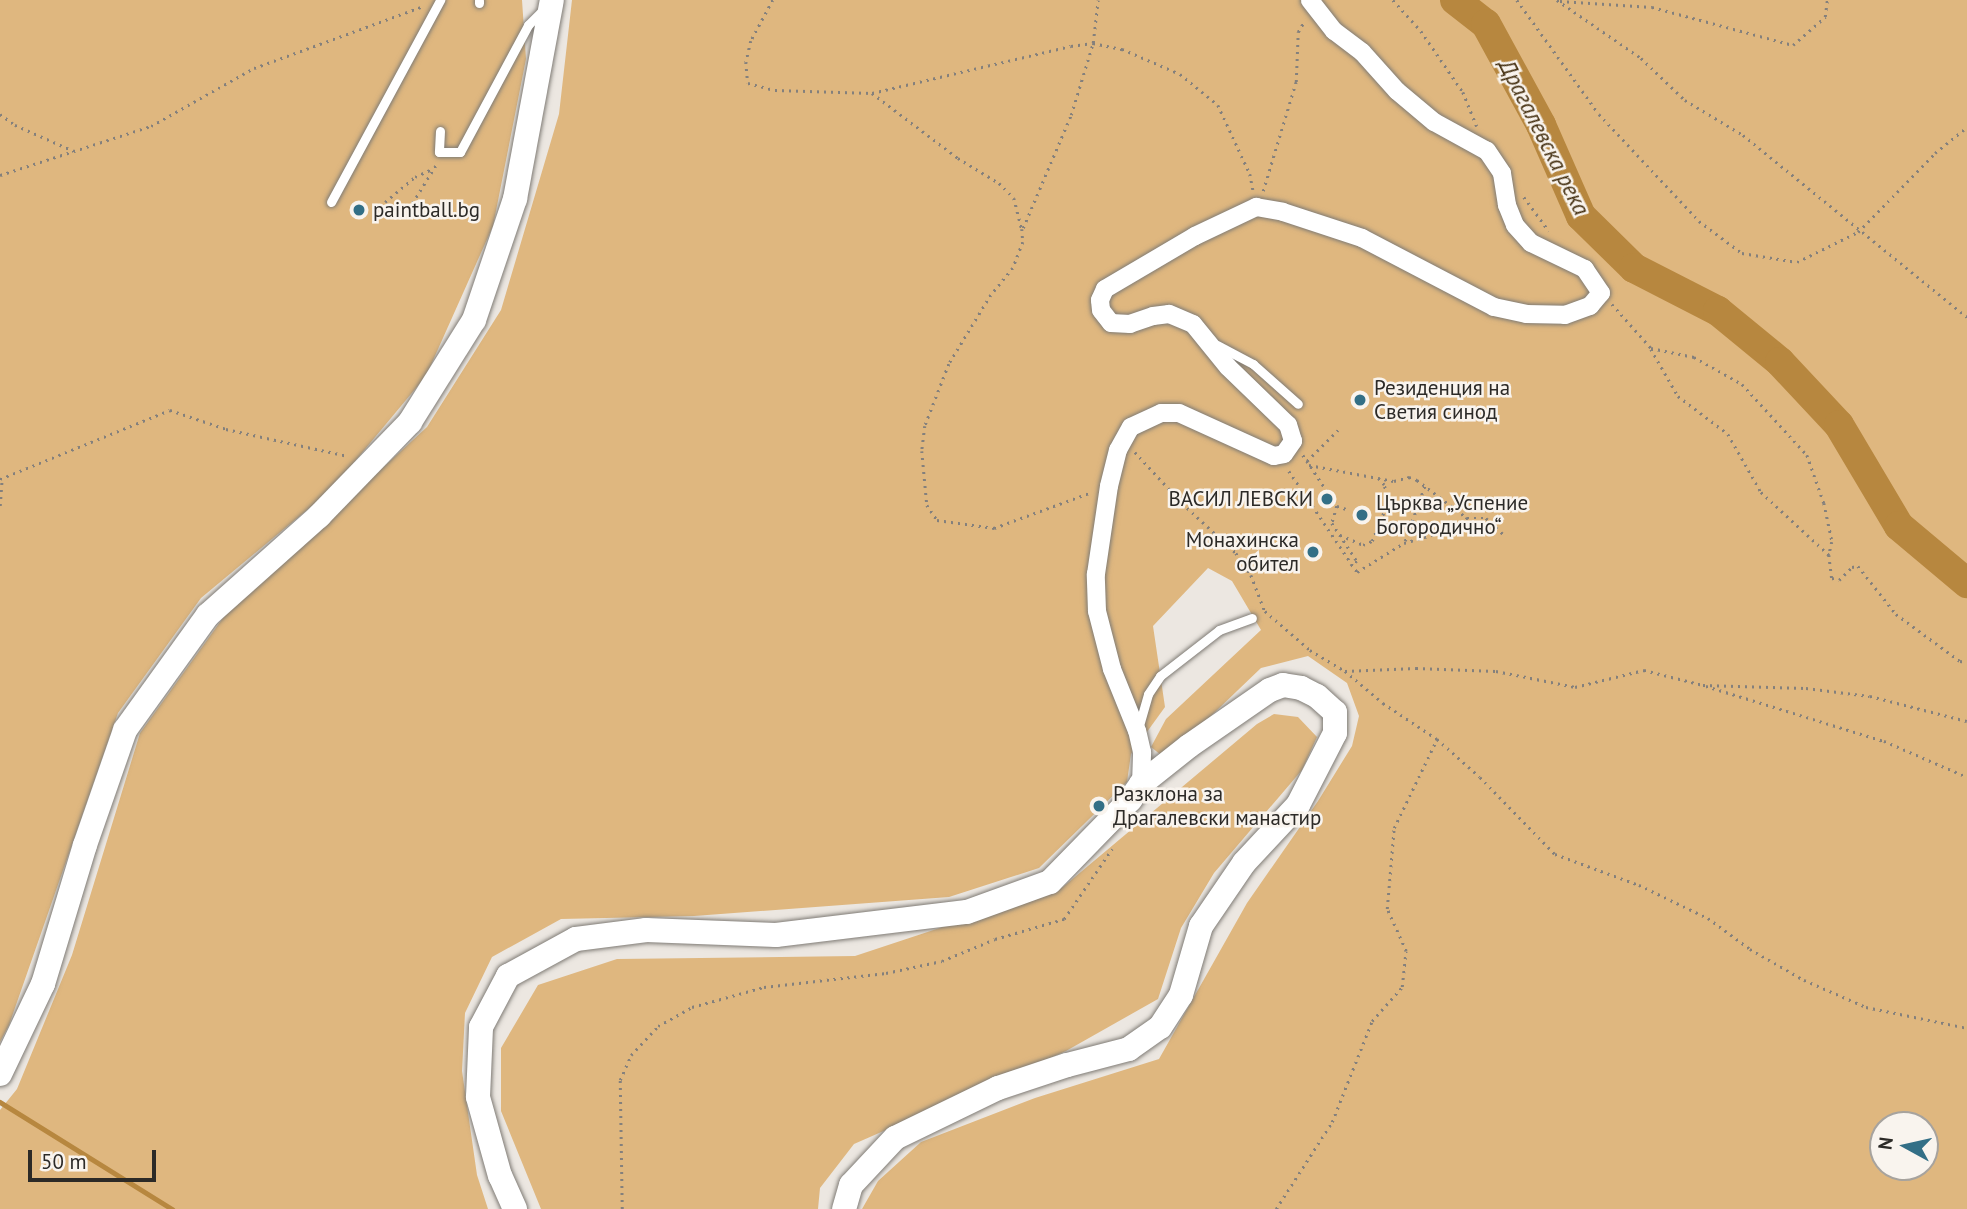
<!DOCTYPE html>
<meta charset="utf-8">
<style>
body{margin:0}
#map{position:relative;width:1967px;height:1209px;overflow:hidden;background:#ece7e1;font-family:"PT Sans",sans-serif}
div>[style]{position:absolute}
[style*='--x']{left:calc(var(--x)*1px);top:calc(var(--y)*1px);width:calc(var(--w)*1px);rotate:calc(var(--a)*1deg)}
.green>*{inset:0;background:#dfb77f}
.stream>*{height:5px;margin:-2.5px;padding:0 2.5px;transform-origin:2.5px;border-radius:2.5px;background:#b7873f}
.river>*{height:30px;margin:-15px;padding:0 15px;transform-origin:15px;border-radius:15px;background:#b7873f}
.path>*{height:2.5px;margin-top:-1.25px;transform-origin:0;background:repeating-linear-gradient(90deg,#84807c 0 2px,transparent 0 7px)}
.roads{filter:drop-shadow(0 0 2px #7f7b75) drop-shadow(0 0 2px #7f7b75)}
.lane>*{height:9px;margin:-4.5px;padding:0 4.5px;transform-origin:4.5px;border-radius:4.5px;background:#fff}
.street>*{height:18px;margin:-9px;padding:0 9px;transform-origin:9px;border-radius:9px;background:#fff}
.secondary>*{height:24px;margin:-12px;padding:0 12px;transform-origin:12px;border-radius:12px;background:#fff}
.dots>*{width:19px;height:19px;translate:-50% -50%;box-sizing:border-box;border:4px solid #f9f4ee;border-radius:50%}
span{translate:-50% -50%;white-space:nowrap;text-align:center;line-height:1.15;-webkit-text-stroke:5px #f9f4ee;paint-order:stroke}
.poi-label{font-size:21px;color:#2c2a27}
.left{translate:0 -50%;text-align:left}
.right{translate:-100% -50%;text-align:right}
.water-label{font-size:23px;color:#442f10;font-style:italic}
.north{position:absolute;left:1869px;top:1111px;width:70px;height:70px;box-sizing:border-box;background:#f9f4ee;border:2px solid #a7a39e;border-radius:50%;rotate:278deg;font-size:19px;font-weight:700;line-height:28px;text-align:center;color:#2c2a27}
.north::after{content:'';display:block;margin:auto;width:24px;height:32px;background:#336f86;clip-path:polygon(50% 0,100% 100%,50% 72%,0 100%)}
.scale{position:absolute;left:28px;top:1150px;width:128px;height:32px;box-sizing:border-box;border:4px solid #2c2a27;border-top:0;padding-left:9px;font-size:21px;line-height:24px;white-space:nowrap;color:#2c2a27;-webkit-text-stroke:5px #f9f4ee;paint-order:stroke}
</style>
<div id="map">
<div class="green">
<i style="clip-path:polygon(0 0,522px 0,526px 59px,493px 226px,426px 376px,331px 490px,201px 598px,118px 713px,9px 1025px,0 1042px)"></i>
<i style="clip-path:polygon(evenodd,572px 0,1967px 0,1967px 1209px,862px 1209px,878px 1181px,921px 1142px,1035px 1098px,1159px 1059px,1247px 903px,1318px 801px,1352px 746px,1359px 716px,1347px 683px,1308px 656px,1261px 668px,1166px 759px,1151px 747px,1166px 719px,1261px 630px,1232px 581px,1208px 568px,1153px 626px,1165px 707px,1131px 754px,1127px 782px,1039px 868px,949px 897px,694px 916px,561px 919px,492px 957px,465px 1013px,462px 1071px,477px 1175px,488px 1209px,0 1209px,0 1110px,17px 1089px,72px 955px,140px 733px,228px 611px,427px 427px,501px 310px,559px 114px,572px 0,1883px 1125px,1925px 1125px,1925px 1167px,1883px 1167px,1883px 1125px)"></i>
<i style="clip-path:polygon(1274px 714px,1298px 717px,1317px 737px,1302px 770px,1214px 873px,1181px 928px,1158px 999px,1066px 1051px,854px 1144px,820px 1188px,818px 1209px,541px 1209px,501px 1111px,501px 1048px,538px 985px,617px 959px,855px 956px,1063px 887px,1257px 724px)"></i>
</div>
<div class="stream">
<i style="--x:0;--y:1102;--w:203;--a:31.9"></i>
</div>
<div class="river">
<i style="--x:1455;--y:0;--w:39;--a:38"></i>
<i style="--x:1486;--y:24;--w:115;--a:61.4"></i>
<i style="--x:1541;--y:125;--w:99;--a:66.3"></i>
<i style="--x:1581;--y:216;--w:74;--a:44.5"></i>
<i style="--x:1634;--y:268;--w:94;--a:27.1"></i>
<i style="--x:1718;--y:311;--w:80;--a:39.4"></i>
<i style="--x:1780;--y:362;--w:86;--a:46.9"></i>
<i style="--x:1839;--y:425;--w:117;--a:59.3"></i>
<i style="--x:1899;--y:526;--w:89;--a:40"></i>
</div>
<div class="path">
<i style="--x:773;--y:0;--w:47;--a:118.2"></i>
<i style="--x:751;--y:41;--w:22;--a:103"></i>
<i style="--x:746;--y:62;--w:21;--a:85"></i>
<i style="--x:748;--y:83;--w:28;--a:15"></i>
<i style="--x:775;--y:90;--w:97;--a:1.8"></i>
<i style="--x:872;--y:93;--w:204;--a:-13.3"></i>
<i style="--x:1071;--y:46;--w:22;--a:-8"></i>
<i style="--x:1093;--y:43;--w:30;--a:12"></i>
<i style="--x:1122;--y:49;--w:63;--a:23.3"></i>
<i style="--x:1180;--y:74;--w:49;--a:39.2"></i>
<i style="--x:1218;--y:105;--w:76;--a:65.1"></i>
<i style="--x:1250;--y:174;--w:16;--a:79"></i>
<i style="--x:1393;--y:0;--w:42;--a:47.9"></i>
<i style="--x:1421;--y:31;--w:74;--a:55.5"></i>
<i style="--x:1463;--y:92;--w:37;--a:68"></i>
<i style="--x:1517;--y:0;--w:140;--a:54.3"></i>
<i style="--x:1599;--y:114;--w:146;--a:46.9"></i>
<i style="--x:1699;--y:221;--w:54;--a:36.7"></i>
<i style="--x:1742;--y:253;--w:56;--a:9.3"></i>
<i style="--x:1797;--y:262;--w:68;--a:-26.2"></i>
<i style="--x:1858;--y:232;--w:110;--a:-45.7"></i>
<i style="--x:1935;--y:153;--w:41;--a:-39.1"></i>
<i style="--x:1557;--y:0;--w:102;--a:34.6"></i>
<i style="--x:1641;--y:58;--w:61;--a:43.7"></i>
<i style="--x:1685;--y:100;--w:68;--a:31.1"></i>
<i style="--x:1743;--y:135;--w:289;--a:39.1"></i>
<i style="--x:1560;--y:1;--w:92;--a:3.7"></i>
<i style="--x:1652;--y:7;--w:146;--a:15.1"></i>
<i style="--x:1793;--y:45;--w:43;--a:-41.2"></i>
<i style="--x:1825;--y:17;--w:17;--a:-83"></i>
<i style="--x:872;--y:93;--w:108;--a:37.1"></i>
<i style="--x:958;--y:158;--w:48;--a:31.4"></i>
<i style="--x:999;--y:183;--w:21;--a:45"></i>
<i style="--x:1014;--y:198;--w:32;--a:76"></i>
<i style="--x:1022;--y:229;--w:13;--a:86"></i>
<i style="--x:1023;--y:242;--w:28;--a:111"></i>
<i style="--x:1013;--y:268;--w:35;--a:129"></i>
<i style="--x:991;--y:295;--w:81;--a:121.3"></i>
<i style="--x:949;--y:364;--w:66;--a:111.2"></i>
<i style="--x:925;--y:426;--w:25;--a:97"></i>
<i style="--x:922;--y:451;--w:54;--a:84.7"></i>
<i style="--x:927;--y:505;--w:18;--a:56"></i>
<i style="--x:937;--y:520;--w:58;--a:8"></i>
<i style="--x:994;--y:528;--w:101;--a:-20.2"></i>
<i style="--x:0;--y:114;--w:19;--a:36"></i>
<i style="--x:15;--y:125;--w:64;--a:23.8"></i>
<i style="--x:0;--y:175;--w:159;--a:-18"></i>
<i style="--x:151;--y:126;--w:118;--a:-29.4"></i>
<i style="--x:254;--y:68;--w:178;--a:-20.1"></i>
<i style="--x:1263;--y:191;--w:114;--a:-73.2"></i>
<i style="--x:1296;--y:82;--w:50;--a:-87.7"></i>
<i style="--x:1298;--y:32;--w:12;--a:-59"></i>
<i style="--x:1524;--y:197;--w:42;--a:53.7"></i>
<i style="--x:385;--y:202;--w:39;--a:-40"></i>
<i style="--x:415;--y:177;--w:19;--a:-25"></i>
<i style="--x:405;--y:215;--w:59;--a:-58.2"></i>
<i style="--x:1023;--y:228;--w:123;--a:-67"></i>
<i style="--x:1071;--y:115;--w:75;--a:-73"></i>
<i style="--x:1093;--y:43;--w:43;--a:-83.4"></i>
<i style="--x:1612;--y:304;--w:59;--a:48.4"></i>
<i style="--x:1651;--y:348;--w:44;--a:11.8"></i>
<i style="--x:1694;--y:357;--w:55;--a:29.4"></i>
<i style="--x:1742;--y:384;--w:96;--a:47.5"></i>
<i style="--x:1807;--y:455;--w:51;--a:70.5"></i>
<i style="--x:1824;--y:503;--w:40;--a:78"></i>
<i style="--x:1832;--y:542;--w:13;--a:103"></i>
<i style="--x:1829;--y:555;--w:23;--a:83"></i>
<i style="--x:1832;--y:578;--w:7;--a:16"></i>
<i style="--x:1839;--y:580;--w:18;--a:-45"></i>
<i style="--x:1852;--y:567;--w:6;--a:-9"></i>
<i style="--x:1858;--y:566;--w:61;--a:51.6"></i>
<i style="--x:1896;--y:614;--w:79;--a:36.3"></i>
<i style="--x:1960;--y:661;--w:7;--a:8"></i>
<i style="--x:1651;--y:349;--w:54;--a:60.1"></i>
<i style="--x:1678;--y:396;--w:63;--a:37.2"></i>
<i style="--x:1728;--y:434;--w:67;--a:60.4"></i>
<i style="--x:1761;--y:492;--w:93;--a:42.8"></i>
<i style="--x:1135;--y:452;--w:69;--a:47.3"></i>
<i style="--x:1182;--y:503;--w:74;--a:42.8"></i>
<i style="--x:1236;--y:553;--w:27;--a:56"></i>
<i style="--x:1251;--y:575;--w:39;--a:69"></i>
<i style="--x:1265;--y:611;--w:60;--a:40.9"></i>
<i style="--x:1310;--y:650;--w:41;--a:31"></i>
<i style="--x:1345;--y:671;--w:50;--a:40.1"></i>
<i style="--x:1383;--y:703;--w:65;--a:33.7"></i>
<i style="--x:1437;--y:739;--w:57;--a:41.5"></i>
<i style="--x:1480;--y:777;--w:107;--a:45.8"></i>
<i style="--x:1555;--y:854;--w:90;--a:20.3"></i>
<i style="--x:1639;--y:885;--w:76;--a:25.6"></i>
<i style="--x:1708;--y:918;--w:52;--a:36.4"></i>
<i style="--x:1750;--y:949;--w:62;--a:29.9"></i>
<i style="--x:1804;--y:980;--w:68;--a:23.5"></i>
<i style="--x:1866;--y:1007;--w:103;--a:11.7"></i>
<i style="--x:1303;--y:455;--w:61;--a:56.3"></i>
<i style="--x:1337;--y:506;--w:18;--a:106"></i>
<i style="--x:1332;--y:523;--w:45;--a:56.7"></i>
<i style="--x:1357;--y:561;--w:8;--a:140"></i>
<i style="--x:1307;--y:461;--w:44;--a:-45"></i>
<i style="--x:1309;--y:465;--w:86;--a:10.7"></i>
<i style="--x:1394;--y:481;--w:16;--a:-15"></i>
<i style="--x:1409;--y:477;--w:9;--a:21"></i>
<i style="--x:1417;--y:480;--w:63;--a:37.2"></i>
<i style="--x:1467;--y:518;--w:19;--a:0"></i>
<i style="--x:1486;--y:518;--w:23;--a:43"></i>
<i style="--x:1289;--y:471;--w:122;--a:56"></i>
<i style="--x:1357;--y:572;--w:55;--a:-31.7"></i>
<i style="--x:1404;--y:543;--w:53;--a:-16.4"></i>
<i style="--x:1455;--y:528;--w:16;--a:-40"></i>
<i style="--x:0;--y:479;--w:183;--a:-22.1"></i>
<i style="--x:170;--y:410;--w:59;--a:18.7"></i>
<i style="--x:226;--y:429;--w:125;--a:12.5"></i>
<i style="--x:0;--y:506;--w:27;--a:-86"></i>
<i style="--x:1337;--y:506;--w:13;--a:18"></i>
<i style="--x:1340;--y:535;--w:25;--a:23"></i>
<i style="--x:1363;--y:545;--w:10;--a:-24"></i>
<i style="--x:1372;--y:541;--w:42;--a:-67.7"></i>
<i style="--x:1388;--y:502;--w:17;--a:-103"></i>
<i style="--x:1384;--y:485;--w:9;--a:-131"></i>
<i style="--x:1405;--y:541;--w:59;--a:-70.3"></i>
<i style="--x:1345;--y:671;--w:71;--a:-2.4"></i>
<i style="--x:1416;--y:668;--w:80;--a:2.1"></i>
<i style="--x:1496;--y:671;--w:81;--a:11.4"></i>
<i style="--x:1575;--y:687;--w:71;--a:-13.8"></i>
<i style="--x:1644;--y:670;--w:61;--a:14.3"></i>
<i style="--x:1703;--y:685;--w:103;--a:1.7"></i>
<i style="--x:1806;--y:688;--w:64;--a:7.1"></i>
<i style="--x:1870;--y:696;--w:100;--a:14.5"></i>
<i style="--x:1706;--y:686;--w:186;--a:17.2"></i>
<i style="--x:1884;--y:741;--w:90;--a:23.4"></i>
<i style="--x:622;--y:1209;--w:129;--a:-90.9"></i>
<i style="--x:620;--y:1080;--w:27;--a:-66"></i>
<i style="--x:631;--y:1055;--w:40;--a:-47"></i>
<i style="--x:658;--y:1026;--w:39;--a:-29"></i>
<i style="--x:692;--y:1007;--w:75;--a:-15.5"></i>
<i style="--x:764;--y:987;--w:123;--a:-6.5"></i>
<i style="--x:886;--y:973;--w:57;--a:-12.1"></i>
<i style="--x:942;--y:961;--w:57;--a:-22.5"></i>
<i style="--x:995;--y:939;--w:72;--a:-16.2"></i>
<i style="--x:1064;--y:919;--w:85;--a:-55.6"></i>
<i style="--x:1276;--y:1209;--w:103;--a:-57.2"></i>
<i style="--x:1332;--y:1122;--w:109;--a:-68.4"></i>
<i style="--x:1372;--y:1021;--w:45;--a:-48.6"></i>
<i style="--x:1402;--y:987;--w:36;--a:-84"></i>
<i style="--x:1406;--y:951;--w:46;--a:-114.3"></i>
<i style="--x:1387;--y:909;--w:81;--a:-85.1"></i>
<i style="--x:1394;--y:828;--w:99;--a:-64.2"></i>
</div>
<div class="roads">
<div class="lane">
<i style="--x:479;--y:3;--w:3;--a:-90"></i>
<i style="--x:440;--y:131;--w:21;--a:93"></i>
<i style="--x:439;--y:152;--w:21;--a:0"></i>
<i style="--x:460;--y:152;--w:144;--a:-61.8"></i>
<i style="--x:528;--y:25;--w:21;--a:-45"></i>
<i style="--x:331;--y:202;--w:230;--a:-61.6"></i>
<i style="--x:1217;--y:345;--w:41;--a:27.8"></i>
<i style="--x:1253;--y:364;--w:60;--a:41.6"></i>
<i style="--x:1138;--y:729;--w:36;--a:-74"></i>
<i style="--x:1148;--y:694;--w:22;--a:-56"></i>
<i style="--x:1160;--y:676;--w:75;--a:-37.9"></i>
<i style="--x:1219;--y:630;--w:35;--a:-20"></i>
</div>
<div class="street">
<i style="--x:1141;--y:784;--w:32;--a:-88"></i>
<i style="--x:1142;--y:752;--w:22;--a:-103"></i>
<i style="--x:1137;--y:731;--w:67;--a:-112"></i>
<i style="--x:1112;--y:669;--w:60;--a:-104.5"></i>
<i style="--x:1097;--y:611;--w:37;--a:-92"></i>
<i style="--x:1096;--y:574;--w:89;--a:-81.6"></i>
<i style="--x:1109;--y:486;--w:37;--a:-76"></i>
<i style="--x:1118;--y:450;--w:26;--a:-61"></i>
<i style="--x:1131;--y:427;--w:33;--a:-25"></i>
<i style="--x:1161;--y:413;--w:18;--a:0"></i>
<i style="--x:1179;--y:413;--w:104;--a:24.4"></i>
<i style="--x:1274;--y:456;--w:10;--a:-11"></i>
<i style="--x:1284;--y:454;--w:16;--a:-55"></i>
<i style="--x:1293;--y:441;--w:17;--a:-107"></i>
<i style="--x:1288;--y:425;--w:83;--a:-136"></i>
<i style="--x:1228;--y:367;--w:55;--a:-129.1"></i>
<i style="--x:1193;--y:324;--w:26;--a:-157"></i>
<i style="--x:1169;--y:314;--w:16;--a:173"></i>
<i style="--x:1153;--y:316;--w:24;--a:161"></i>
<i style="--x:1130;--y:324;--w:19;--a:-177"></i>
<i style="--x:1111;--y:323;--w:16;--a:-128"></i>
<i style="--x:1101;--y:310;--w:10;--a:-96"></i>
<i style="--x:1100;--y:300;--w:12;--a:-66"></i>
<i style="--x:1105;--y:289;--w:104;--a:-30.5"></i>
<i style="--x:1195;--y:236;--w:68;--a:-25.4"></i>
<i style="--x:1256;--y:207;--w:27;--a:10"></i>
<i style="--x:1283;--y:212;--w:83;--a:18.2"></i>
<i style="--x:1362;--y:238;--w:149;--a:27.6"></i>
<i style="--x:1494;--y:307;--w:33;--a:12"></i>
<i style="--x:1526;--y:314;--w:39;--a:1"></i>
<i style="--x:1565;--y:315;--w:27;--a:-20"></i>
<i style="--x:1590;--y:306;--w:17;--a:-50"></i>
<i style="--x:1601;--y:293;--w:29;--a:-124"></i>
<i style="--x:1585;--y:269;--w:60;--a:-154.3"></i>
<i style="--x:1531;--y:243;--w:24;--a:-132"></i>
<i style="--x:1515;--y:225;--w:22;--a:-112"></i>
<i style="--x:1507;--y:205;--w:32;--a:-99"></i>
<i style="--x:1502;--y:173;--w:27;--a:-124"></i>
<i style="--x:1487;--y:151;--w:60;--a:-151.3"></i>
<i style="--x:1434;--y:122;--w:48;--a:-140"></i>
<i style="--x:1397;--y:91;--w:52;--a:-131.9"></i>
<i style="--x:1362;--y:52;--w:35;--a:-143"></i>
<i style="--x:1334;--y:31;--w:39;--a:-128"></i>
</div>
<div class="secondary">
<i style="--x:0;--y:1074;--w:100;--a:-64.5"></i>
<i style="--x:43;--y:984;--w:145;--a:-73.2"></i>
<i style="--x:85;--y:845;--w:122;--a:-70.8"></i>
<i style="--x:125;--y:730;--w:142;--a:-54.2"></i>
<i style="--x:208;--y:615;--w:149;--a:-41.7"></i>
<i style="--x:319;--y:516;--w:131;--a:-45.9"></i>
<i style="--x:410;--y:422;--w:120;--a:-57.9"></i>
<i style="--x:474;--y:320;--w:128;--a:-71.3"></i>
<i style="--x:515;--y:199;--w:202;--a:-79.5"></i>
<i style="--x:515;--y:1209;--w:36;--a:-114"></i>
<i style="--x:500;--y:1176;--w:82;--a:-105.6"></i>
<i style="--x:478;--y:1097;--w:70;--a:-87.5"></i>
<i style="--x:481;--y:1027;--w:58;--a:-62.1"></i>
<i style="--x:508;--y:976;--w:77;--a:-28.6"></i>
<i style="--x:576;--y:939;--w:71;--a:-7.3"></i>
<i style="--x:646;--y:930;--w:130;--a:2.2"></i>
<i style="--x:776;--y:935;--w:192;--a:-6.9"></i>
<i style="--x:967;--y:912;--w:88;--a:-19.9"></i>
<i style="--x:1050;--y:882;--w:115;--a:-45.7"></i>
<i style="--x:1130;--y:800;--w:19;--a:-55"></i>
<i style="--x:1141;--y:784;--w:61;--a:-38.4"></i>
<i style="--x:1189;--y:746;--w:98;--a:-34.7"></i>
<i style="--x:1270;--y:690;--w:14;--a:-21"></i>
<i style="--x:1283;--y:685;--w:18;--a:9"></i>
<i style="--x:1301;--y:688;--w:18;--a:27"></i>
<i style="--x:1317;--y:696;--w:24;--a:42"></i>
<i style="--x:1335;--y:712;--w:21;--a:90"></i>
<i style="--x:1335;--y:733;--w:81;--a:117.2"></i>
<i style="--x:1298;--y:805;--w:79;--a:133"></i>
<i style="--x:1244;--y:863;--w:76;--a:124.3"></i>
<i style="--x:1201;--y:926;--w:72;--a:106.2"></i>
<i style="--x:1181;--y:995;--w:38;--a:123"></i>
<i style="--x:1160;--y:1027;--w:38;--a:145"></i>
<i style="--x:1129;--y:1049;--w:64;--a:165.5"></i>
<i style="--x:1067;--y:1065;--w:73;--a:161.6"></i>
<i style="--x:998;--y:1088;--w:114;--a:154.1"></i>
<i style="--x:895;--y:1138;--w:64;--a:133.1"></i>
<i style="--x:851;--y:1185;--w:25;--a:106"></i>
</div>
</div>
<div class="dots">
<i style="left:359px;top:210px;background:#336f86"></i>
<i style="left:1360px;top:400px;background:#336f86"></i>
<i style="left:1327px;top:499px;background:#336f86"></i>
<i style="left:1362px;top:515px;background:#336f86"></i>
<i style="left:1313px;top:552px;background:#336f86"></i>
<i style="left:1099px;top:806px;background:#336f86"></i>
</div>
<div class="poi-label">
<span class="left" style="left:373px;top:210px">paintball.bg</span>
<span class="left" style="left:1374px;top:400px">Резиденция на<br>Светия синод</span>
<span class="right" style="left:1313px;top:499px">ВАСИЛ ЛЕВСКИ</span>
<span class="left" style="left:1376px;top:515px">Църква „Успение<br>Богородично“</span>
<span class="right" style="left:1299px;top:552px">Монахинска<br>обител</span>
<span class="left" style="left:1113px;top:806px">Разклона за<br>Драгалевски манастир</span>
</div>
<div class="water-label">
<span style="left:1544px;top:137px;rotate:63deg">Драгалевска река</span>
</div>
<div class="north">N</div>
<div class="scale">50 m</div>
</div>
